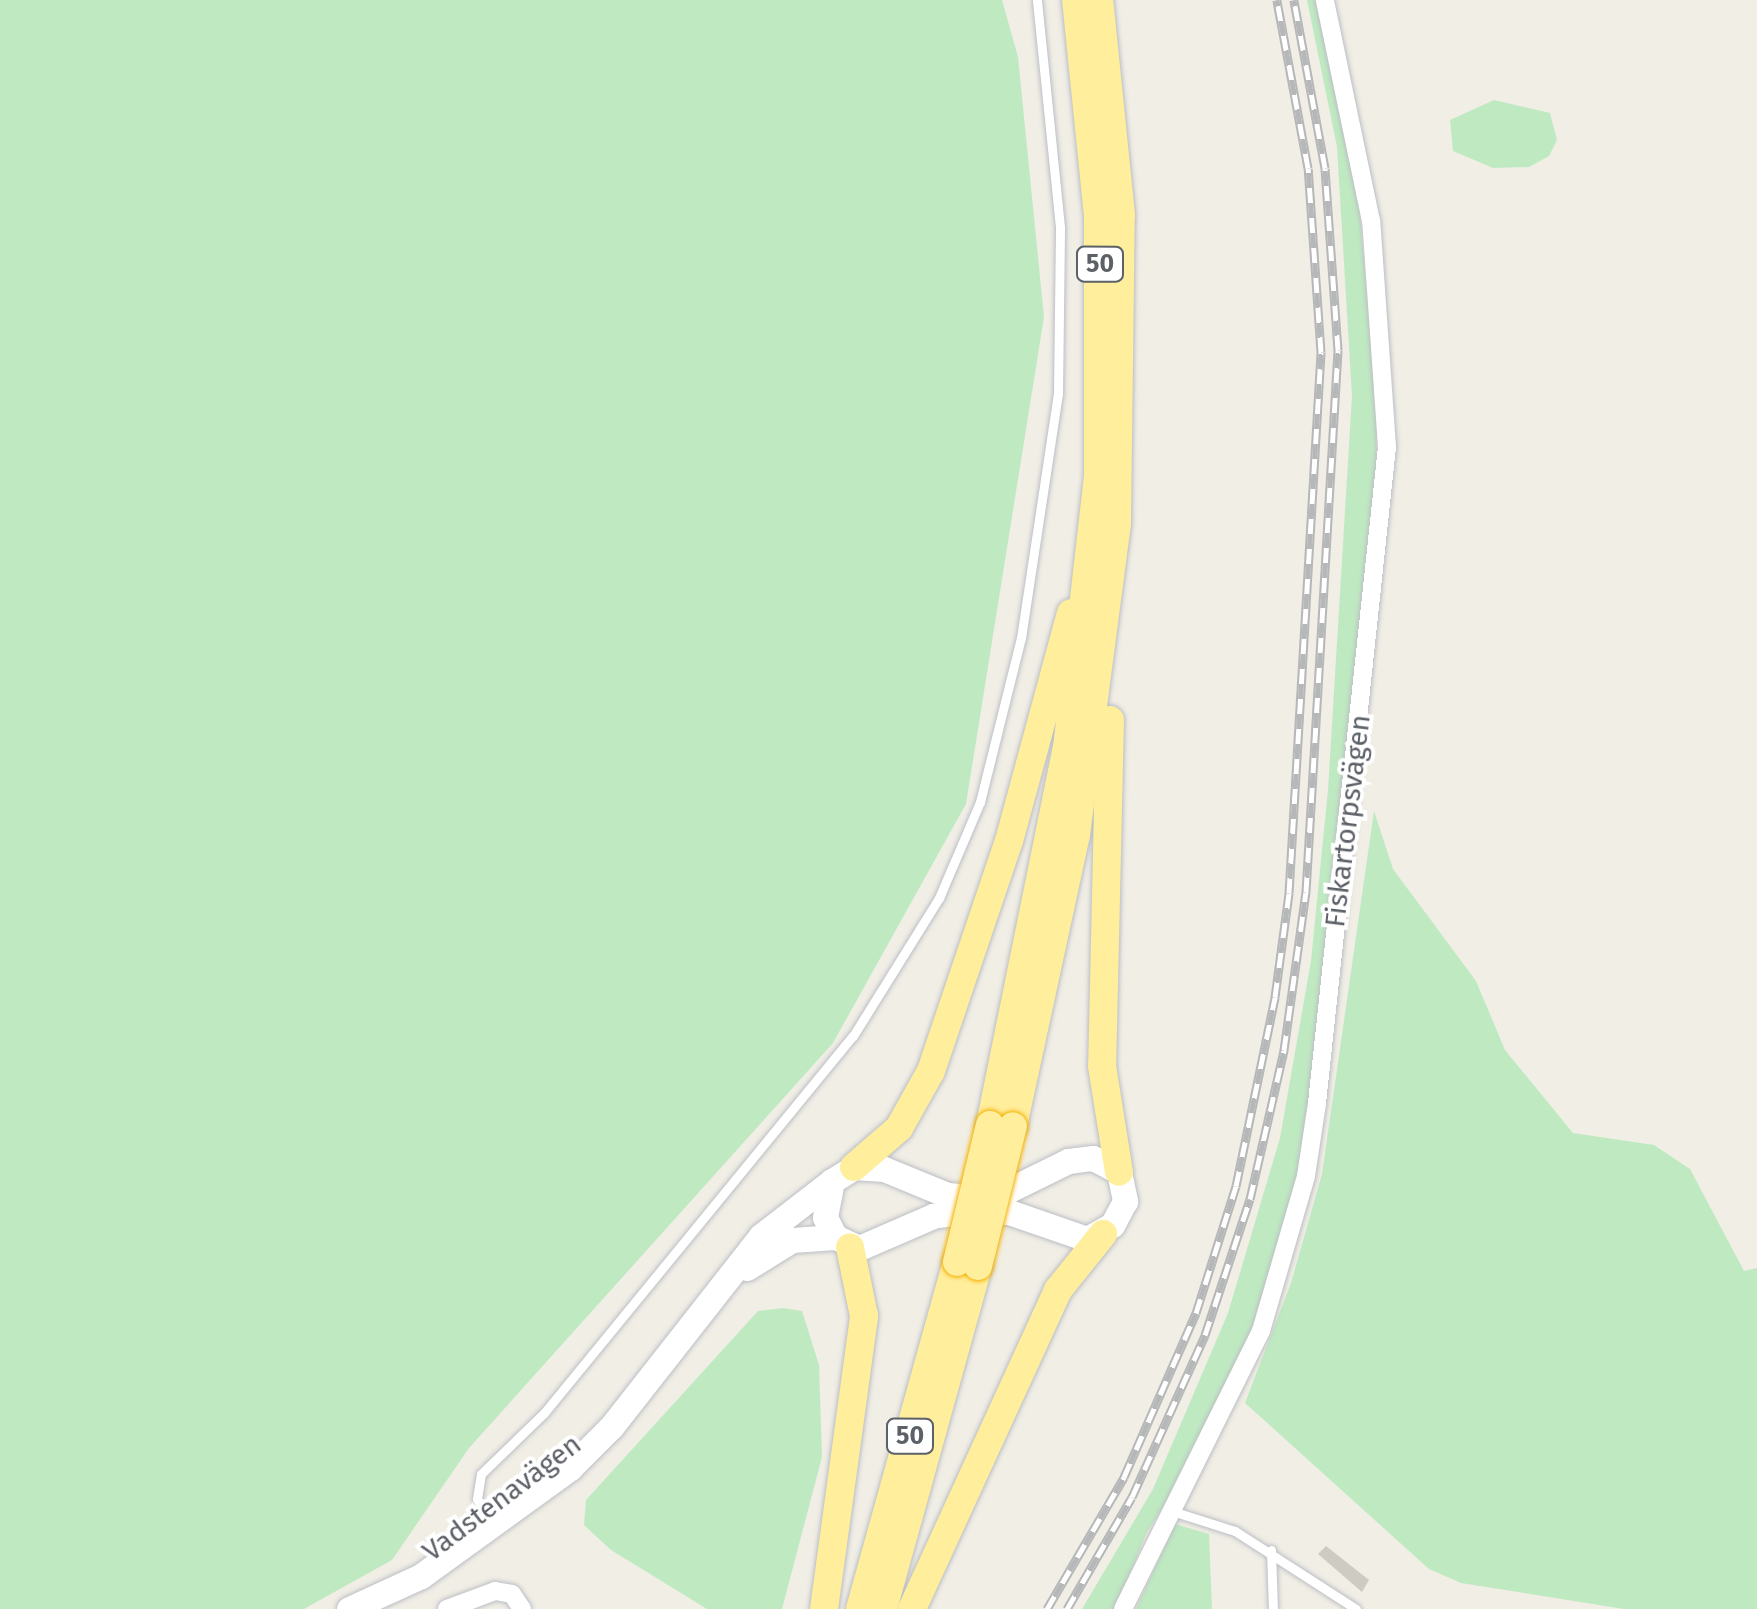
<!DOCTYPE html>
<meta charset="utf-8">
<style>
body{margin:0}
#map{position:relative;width:1757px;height:1609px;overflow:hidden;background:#f0eee5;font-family:"Fira Sans",sans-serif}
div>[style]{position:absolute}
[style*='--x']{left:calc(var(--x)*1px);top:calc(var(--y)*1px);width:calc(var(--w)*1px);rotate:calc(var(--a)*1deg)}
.green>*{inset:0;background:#bfeac1}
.building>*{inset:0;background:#cecbc3}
.roads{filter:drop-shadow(0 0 2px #bcbec5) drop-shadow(0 0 2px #bcbec5)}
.service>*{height:9px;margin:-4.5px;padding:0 4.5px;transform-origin:4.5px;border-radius:4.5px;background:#fff}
.minor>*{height:18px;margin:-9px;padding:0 9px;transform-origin:9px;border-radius:9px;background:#fff}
.secondary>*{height:25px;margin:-12.5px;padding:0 12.5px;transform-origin:12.5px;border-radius:12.5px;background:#fff}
.trunk>*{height:28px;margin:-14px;padding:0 14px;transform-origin:14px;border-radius:14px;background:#ffee9c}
.rail>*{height:9px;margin-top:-4.5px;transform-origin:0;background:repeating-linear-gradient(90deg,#fff 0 15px,#b6b7b8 0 30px);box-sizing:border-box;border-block:2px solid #b6b7b8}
.bridges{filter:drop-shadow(0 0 2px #f5b200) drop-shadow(0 0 2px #f5b200)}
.trunk-bridge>*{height:28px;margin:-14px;padding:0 14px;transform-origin:14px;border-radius:14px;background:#ffee9c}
span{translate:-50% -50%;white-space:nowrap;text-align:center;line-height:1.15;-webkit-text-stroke:8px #fff;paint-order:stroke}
.shield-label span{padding:2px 8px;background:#fff;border:2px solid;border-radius:8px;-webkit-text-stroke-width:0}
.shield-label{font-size:25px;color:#5c6067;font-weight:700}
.street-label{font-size:28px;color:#5c6067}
</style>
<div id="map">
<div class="green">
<i style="clip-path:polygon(0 0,1002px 0,1018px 57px,1044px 317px,966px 804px,833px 1043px,469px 1448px,392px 1560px,304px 1609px,0 1609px)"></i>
<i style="clip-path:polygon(1307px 0,1315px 0,1357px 184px,1377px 398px,1376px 478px,1311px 1102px,1295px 1190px,1249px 1337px,1183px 1475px,1146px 1534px,1116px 1609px,1082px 1609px,1153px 1489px,1228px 1313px,1280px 1138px,1311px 961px,1328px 790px,1352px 396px,1337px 147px)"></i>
<i style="clip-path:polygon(1494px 100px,1550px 113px,1557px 140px,1549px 156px,1529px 167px,1493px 168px,1453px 151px,1450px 120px)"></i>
<i style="clip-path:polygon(1374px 811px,1393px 869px,1476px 981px,1505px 1050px,1573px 1133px,1654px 1145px,1690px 1169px,1744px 1271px,1757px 1268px,1757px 1609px,1624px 1609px,1461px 1583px,1429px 1569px,1245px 1403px,1291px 1283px,1322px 1174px)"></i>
<i style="clip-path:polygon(783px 1308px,802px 1311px,819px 1365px,822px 1457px,782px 1609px,707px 1609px,611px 1550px,584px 1525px,586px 1500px,758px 1311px)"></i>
<i style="clip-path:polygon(1175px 1524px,1209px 1534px,1212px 1609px,1136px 1609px)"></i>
</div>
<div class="building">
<i style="clip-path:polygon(1326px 1546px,1369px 1580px,1362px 1592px,1318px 1554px)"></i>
</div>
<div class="roads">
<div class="service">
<i style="--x:1172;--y:1511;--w:66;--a:17.6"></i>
<i style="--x:1235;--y:1531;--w:144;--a:32.8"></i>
<i style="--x:491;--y:1522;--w:27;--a:-121"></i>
<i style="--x:477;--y:1499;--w:25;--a:-81"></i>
<i style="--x:481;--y:1474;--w:88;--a:-44.1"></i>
<i style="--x:544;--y:1413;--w:487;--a:-50.7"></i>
<i style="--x:853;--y:1036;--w:163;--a:-58.1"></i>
<i style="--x:939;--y:898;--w:104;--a:-66.9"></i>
<i style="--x:980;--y:802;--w:169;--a:-76"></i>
<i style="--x:1021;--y:638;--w:247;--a:-81.4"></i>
<i style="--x:1058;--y:394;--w:167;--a:-89.3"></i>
<i style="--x:1060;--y:227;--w:228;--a:-95.8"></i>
<i style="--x:1271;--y:1550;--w:59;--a:88.1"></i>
</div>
<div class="minor">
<i style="--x:447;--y:1609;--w:51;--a:-20.6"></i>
<i style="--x:495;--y:1591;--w:17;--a:10"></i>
<i style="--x:512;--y:1594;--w:18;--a:56"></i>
<i style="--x:1123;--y:1609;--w:310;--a:-63.6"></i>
<i style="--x:1261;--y:1331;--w:161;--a:-73.8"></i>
<i style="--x:1306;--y:1176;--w:74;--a:-81.4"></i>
<i style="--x:1317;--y:1103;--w:660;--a:-83.91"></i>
<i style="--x:1387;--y:447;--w:227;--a:-94"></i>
<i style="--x:1371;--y:221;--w:226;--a:-101.8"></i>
</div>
<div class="secondary">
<i style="--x:1093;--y:1158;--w:30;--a:28"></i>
<i style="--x:1119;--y:1172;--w:30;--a:78"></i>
<i style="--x:1125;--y:1201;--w:27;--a:118"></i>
<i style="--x:1112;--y:1225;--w:29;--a:151"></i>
<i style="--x:1087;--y:1239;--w:83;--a:-160.9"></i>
<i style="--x:1009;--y:1212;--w:38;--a:-178"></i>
<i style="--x:971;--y:1211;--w:38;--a:173"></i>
<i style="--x:933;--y:1216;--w:81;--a:156.6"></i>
<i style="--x:859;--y:1248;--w:26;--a:-155"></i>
<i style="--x:835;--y:1237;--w:22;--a:-117"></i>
<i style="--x:825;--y:1217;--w:37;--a:-79"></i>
<i style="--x:832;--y:1181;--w:26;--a:-32"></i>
<i style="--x:854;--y:1167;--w:30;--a:4"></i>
<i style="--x:884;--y:1169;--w:68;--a:22.4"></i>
<i style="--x:947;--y:1195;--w:28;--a:4"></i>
<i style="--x:975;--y:1197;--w:24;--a:-5"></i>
<i style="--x:999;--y:1195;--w:77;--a:-26.2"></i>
<i style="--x:1068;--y:1161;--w:25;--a:-7"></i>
<i style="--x:747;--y:1268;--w:53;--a:-31.9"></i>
<i style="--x:792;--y:1240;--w:43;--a:-4"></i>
<i style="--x:349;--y:1609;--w:79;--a:-24.6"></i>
<i style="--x:421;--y:1576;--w:184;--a:-35.9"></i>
<i style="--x:570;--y:1468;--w:59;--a:-45"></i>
<i style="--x:612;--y:1426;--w:241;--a:-51.9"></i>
<i style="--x:761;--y:1236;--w:90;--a:-37.8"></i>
</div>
<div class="trunk">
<i style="--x:1110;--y:720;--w:346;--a:91.3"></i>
<i style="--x:1102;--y:1066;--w:107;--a:80.9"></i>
<i style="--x:990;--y:1125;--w:385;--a:-78.5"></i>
<i style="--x:1067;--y:748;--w:276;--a:-83.5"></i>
<i style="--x:1098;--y:474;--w:258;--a:-90"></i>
<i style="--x:1098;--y:216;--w:217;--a:-95.8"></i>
<i style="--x:1013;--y:1126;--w:298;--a:-77.8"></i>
<i style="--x:1076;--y:835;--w:314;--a:-82.5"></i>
<i style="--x:1117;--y:524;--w:309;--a:-89.3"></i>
<i style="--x:1121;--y:215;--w:216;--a:-95.8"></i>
<i style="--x:854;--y:1167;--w:60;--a:-40.9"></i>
<i style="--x:899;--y:1128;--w:65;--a:-60.7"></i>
<i style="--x:931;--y:1071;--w:243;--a:-71.3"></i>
<i style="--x:1009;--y:841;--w:236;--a:-74.8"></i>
<i style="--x:824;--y:1609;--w:296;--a:-82.2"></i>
<i style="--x:864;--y:1316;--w:70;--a:-101.5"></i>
<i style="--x:860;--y:1609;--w:360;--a:-74.4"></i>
<i style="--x:883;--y:1609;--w:356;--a:-74.5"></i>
<i style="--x:912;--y:1609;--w:351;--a:-65.4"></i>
<i style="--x:1058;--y:1290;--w:72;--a:-51.2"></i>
</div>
</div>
<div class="rail">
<i style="--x:1047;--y:1609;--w:153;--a:-59.7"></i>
<i style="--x:1124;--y:1477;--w:179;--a:-66.3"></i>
<i style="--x:1196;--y:1313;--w:133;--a:-72.5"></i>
<i style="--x:1236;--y:1186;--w:193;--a:-78.3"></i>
<i style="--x:1275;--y:997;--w:105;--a:-82.3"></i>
<i style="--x:1289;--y:893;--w:542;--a:-86.61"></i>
<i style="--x:1321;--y:352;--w:184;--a:-94"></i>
<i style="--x:1308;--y:168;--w:171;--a:-100.5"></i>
<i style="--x:1067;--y:1609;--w:129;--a:-59.9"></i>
<i style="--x:1132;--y:1497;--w:178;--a:-65.7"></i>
<i style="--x:1205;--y:1335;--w:143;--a:-71.7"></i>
<i style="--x:1250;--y:1199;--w:153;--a:-77.1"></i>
<i style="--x:1284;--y:1050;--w:160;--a:-82.1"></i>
<i style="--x:1306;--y:892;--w:543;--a:-86.62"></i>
<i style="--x:1338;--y:350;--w:182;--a:-94.1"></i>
<i style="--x:1325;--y:168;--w:171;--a:-100.5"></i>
</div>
<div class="bridges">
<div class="trunk-bridge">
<i style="--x:957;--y:1262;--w:141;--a:-76.5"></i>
<i style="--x:978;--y:1266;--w:144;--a:-76"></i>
</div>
</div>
<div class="shield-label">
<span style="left:1100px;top:264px">50</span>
<span style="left:910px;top:1436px">50</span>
</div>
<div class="street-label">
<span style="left:1348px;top:821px;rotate:-83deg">Fiskartorpsvägen</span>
<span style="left:502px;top:1498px;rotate:-37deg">Vadstenavägen</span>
</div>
</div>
